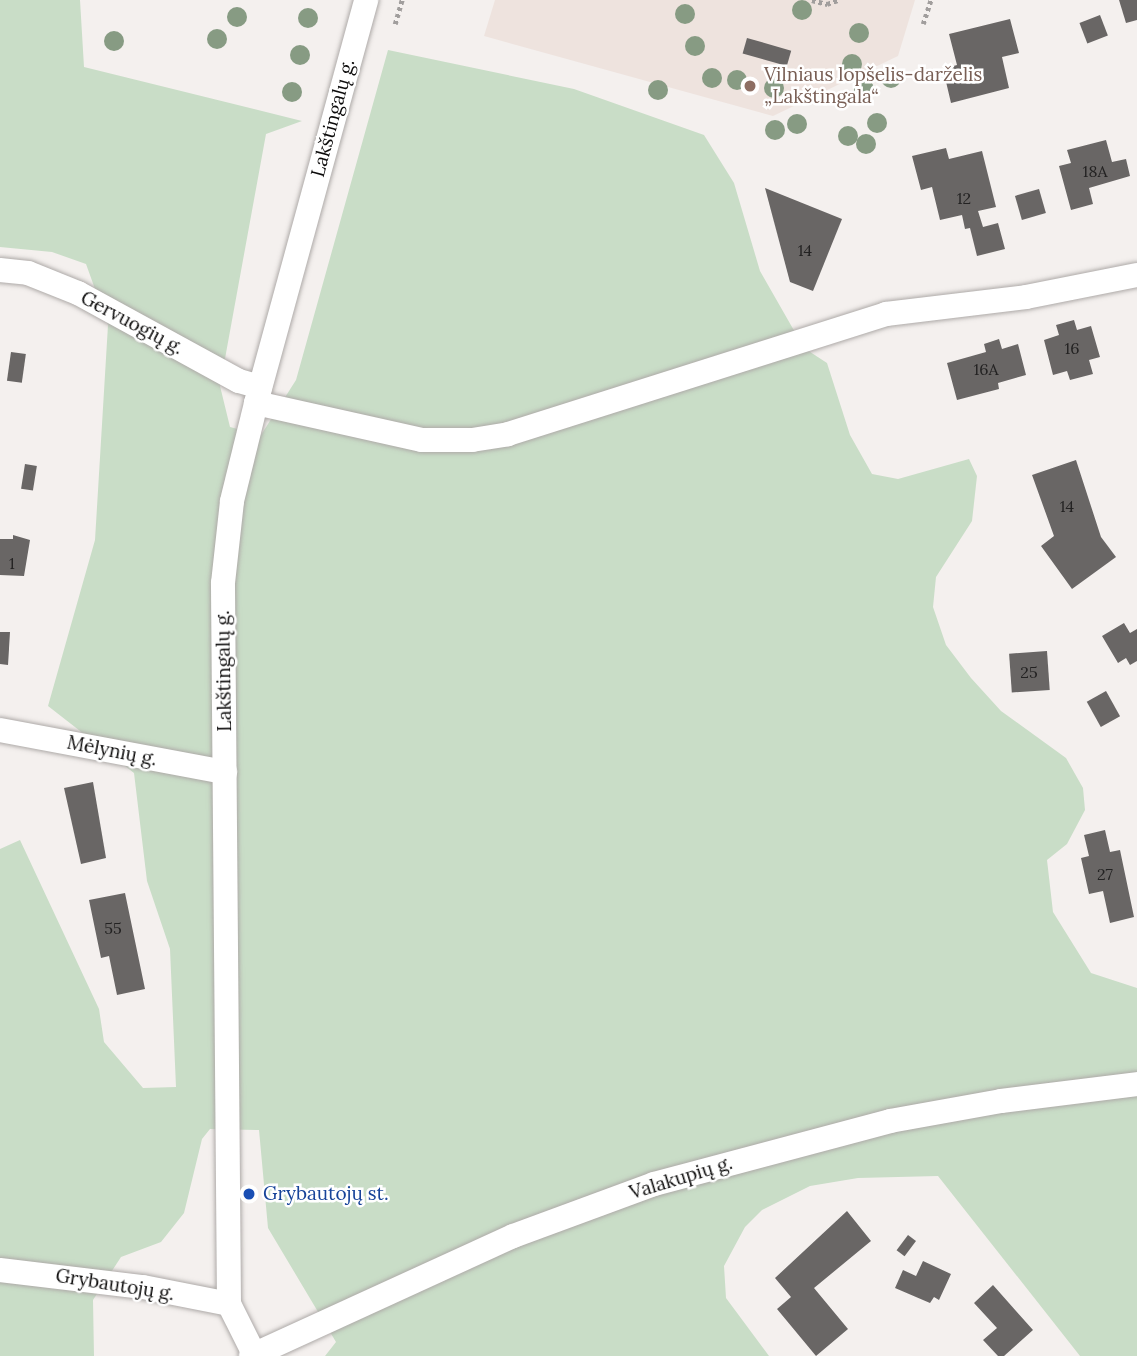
<!DOCTYPE html>
<meta charset="utf-8">
<style>
body{margin:0}
#map{position:relative;width:1137px;height:1356px;overflow:hidden;background:#f4f0ee;font-family:Lora,serif}
div>[style]{position:absolute}
[style*='--x']{left:calc(var(--x)*1px);top:calc(var(--y)*1px);width:calc(var(--w)*1px);rotate:calc(var(--a)*1deg)}
.built>*{inset:0;background:#eee3de}
.green>*{inset:0;background:#c9ddc7}
.building>*{inset:0;background:#696665;transform-origin:0 0}
.path>*{height:4.5px;margin-top:-2.25px;transform-origin:0;background:repeating-linear-gradient(90deg,#a19e9d 0 3.5px,transparent 0 7px)}
.roads{filter:drop-shadow(0 0 2px #aeaaa8) drop-shadow(0 0 2px #aeaaa8)}
.minor>*{height:24px;margin:-12px;padding:0 12px;transform-origin:12px;border-radius:12px;background:#fff}
.trees>*{width:20px;height:20px;margin:-10px;border-radius:50%;background:#879b83}
.dots>*{width:19px;height:19px;translate:-50% -50%;box-sizing:border-box;border:4px solid #fff;border-radius:50%}
span{translate:-50% -50%;white-space:nowrap;text-align:center;line-height:1.15;-webkit-text-stroke:5px #fff;paint-order:stroke}
.number-label{font-size:16px;color:#232222}
.number-label span{-webkit-text-stroke-width:0}
.education-label{font-size:19px;color:#785e54}
.left{translate:0 -50%;text-align:left}
.street-label{font-size:19px;color:#0c0b0b}
.transit-label{font-size:19px;color:#164399}
</style>
<div id="map">
<div class="built">
<i style="clip-path:polygon(495px 0,915px 0,898px 56px,773px 116px,484px 36px)"></i>
</div>
<div class="green">
<i style="clip-path:polygon(0 0,80px 0,84px 67px,302px 121px,266px 134px,220px 386px,230px 427px,261px 435px,296px 380px,388px 50px,574px 89px,704px 135px,734px 183px,760px 271px,804px 348px,827px 363px,850px 435px,872px 474px,898px 479px,969px 459px,977px 476px,972px 521px,936px 577px,933px 607px,946px 645px,971px 678px,1001px 711px,1066px 758px,1083px 788px,1085px 810px,1067px 844px,1047px 860px,1053px 912px,1091px 973px,1137px 988px,1137px 1356px,1080px 1356px,938px 1176px,858px 1178px,810px 1186px,762px 1210px,745px 1227px,724px 1266px,726px 1298px,769px 1356px,325px 1356px,336px 1342px,268px 1228px,259px 1130px,210px 1129px,202px 1139px,184px 1213px,161px 1242px,121px 1257px,93px 1300px,94px 1356px,0 1356px,0 849px,20px 840px,99px 1009px,104px 1042px,143px 1088px,176px 1087px,170px 949px,147px 881px,134px 773px,48px 706px,95px 540px,108px 325px,86px 264px,52px 252px,0 247px)"></i>
</div>
<div class="building">
<i style="clip-path:polygon(1119px 0,1137px 0,1137px 20px,1126px 23px)"></i>
<i style="left:1100px;top:15px;width:22px;height:22px;rotate:69deg"></i>
<i style="clip-path:polygon(1010px 19px,1019px 53px,1002px 57px,1009px 88px,951px 103px,943px 69px,957px 65px,949px 34px)"></i>
<i style="left:747px;top:38px;width:46px;height:16px;rotate:16deg"></i>
<i style="clip-path:polygon(1106px 140px,1112px 162px,1126px 159px,1130px 176px,1089px 188px,1093px 204px,1071px 210px,1059px 166px,1071px 163px,1067px 150px)"></i>
<i style="clip-path:polygon(946px 148px,949px 159px,982px 151px,996px 207px,978px 211px,983px 227px,998px 223px,1005px 249px,977px 256px,970px 228px,965px 229px,962px 215px,940px 220px,932px 187px,921px 190px,912px 156px)"></i>
<i style="clip-path:polygon(765px 188px,842px 219px,813px 291px,790px 282px)"></i>
<i style="left:1039px;top:189px;width:25px;height:25px;rotate:74deg"></i>
<i style="clip-path:polygon(1074px 320px,1077px 330px,1091px 326px,1100px 357px,1089px 360px,1093px 374px,1070px 380px,1067px 371px,1053px 375px,1044px 340px,1059px 335px,1056px 325px)"></i>
<i style="clip-path:polygon(999px 339px,1002px 349px,1018px 344px,1026px 375px,998px 383px,999px 389px,957px 400px,947px 363px,986px 352px,984px 344px)"></i>
<i style="left:11px;top:352px;width:15px;height:29px;rotate:8deg"></i>
<i style="clip-path:polygon(1076px 460px,1101px 537px,1116px 557px,1072px 589px,1041px 546px,1054px 536px,1032px 475px)"></i>
<i style="left:25px;top:464px;width:12px;height:25px;rotate:9deg"></i>
<i style="clip-path:polygon(13px 535px,30px 540px,24px 576px,0 575px,0 539px,13px 539px)"></i>
<i style="clip-path:polygon(1124px 623px,1130px 633px,1137px 629px,1137px 661px,1130px 665px,1126px 658px,1118px 663px,1102px 636px)"></i>
<i style="clip-path:polygon(0 632px,10px 632px,8px 665px,0 664px)"></i>
<i style="left:1047px;top:651px;width:39px;height:38px;rotate:86deg"></i>
<i style="left:1106px;top:691px;width:29px;height:22px;rotate:61deg"></i>
<i style="clip-path:polygon(93px 782px,106px 858px,81px 864px,64px 788px)"></i>
<i style="clip-path:polygon(1105px 830px,1110px 852px,1120px 850px,1134px 917px,1110px 923px,1103px 891px,1089px 894px,1081px 858px,1089px 856px,1084px 835px)"></i>
<i style="clip-path:polygon(125px 893px,145px 989px,117px 995px,109px 956px,101px 958px,89px 900px)"></i>
<i style="clip-path:polygon(847px 1211px,871px 1241px,814px 1288px,848px 1329px,816px 1356px,777px 1309px,791px 1297px,775px 1278px)"></i>
<i style="left:908px;top:1235px;width:10px;height:19px;rotate:37deg"></i>
<i style="clip-path:polygon(923px 1261px,951px 1274px,939px 1300px,934px 1297px,930px 1303px,895px 1288px,903px 1270px,916px 1276px)"></i>
<i style="clip-path:polygon(993px 1285px,1033px 1330px,1004px 1356px,998px 1356px,983px 1340px,997px 1328px,974px 1303px)"></i>
</div>
<div class="path">
<i style="--x:812;--y:0;--w:16;--a:15"></i>
<i style="--x:827;--y:4;--w:12;--a:-20"></i>
<i style="--x:395;--y:24;--w:25;--a:-74"></i>
<i style="--x:923;--y:24;--w:25;--a:-72"></i>
</div>
<div class="roads">
<div class="minor">
<i style="--x:0;--y:270;--w:28;--a:6"></i>
<i style="--x:28;--y:273;--w:54;--a:21.8"></i>
<i style="--x:78;--y:293;--w:183;--a:28.7"></i>
<i style="--x:239;--y:381;--w:22;--a:16"></i>
<i style="--x:256;--y:403;--w:170;--a:12.6"></i>
<i style="--x:422;--y:440;--w:50;--a:0"></i>
<i style="--x:472;--y:440;--w:36;--a:-9"></i>
<i style="--x:508;--y:434;--w:397;--a:-17.6"></i>
<i style="--x:886;--y:314;--w:141;--a:-6.9"></i>
<i style="--x:1026;--y:297;--w:113;--a:-11.2"></i>
<i style="--x:0;--y:730;--w:229;--a:10.6"></i>
<i style="--x:0;--y:1270;--w:144;--a:6.8"></i>
<i style="--x:143;--y:1287;--w:88;--a:11.2"></i>
<i style="--x:254;--y:1354;--w:56;--a:-116.6"></i>
<i style="--x:229;--y:1304;--w:721;--a:-90.48"></i>
<i style="--x:223;--y:583;--w:82;--a:-83.7"></i>
<i style="--x:232;--y:501;--w:101;--a:-76.2"></i>
<i style="--x:256;--y:403;--w:418;--a:-74.7"></i>
<i style="--x:251;--y:1356;--w:288;--a:-24.6"></i>
<i style="--x:513;--y:1236;--w:150;--a:-20.2"></i>
<i style="--x:654;--y:1184;--w:244;--a:-14.9"></i>
<i style="--x:890;--y:1121;--w:113;--a:-10.2"></i>
<i style="--x:1001;--y:1101;--w:137;--a:-7.1"></i>
</div>
</div>
<div class="trees">
<i style="left:802px;top:10px"></i>
<i style="left:685px;top:14px"></i>
<i style="left:237px;top:17px"></i>
<i style="left:308px;top:18px"></i>
<i style="left:859px;top:33px"></i>
<i style="left:217px;top:39px"></i>
<i style="left:114px;top:41px"></i>
<i style="left:695px;top:46px"></i>
<i style="left:300px;top:55px"></i>
<i style="left:852px;top:64px"></i>
<i style="left:712px;top:78px"></i>
<i style="left:891px;top:78px"></i>
<i style="left:737px;top:80px"></i>
<i style="left:774px;top:88px"></i>
<i style="left:864px;top:89px"></i>
<i style="left:658px;top:90px"></i>
<i style="left:292px;top:92px"></i>
<i style="left:877px;top:123px"></i>
<i style="left:797px;top:124px"></i>
<i style="left:775px;top:130px"></i>
<i style="left:848px;top:136px"></i>
<i style="left:866px;top:144px"></i>
</div>
<div class="dots">
<i style="left:750px;top:86px;background:#8d6e63"></i>
<i style="left:249px;top:1194px;background:#1a4fb4"></i>
</div>
<div class="number-label">
<span style="left:1095px;top:171px">18A</span>
<span style="left:964px;top:198px">12</span>
<span style="left:805px;top:250px">14</span>
<span style="left:1072px;top:348px">16</span>
<span style="left:986px;top:369px">16A</span>
<span style="left:1067px;top:506px">14</span>
<span style="left:12px;top:563px">1</span>
<span style="left:1029px;top:672px">25</span>
<span style="left:1105px;top:874px">27</span>
<span style="left:113px;top:928px">55</span>
</div>
<div class="education-label">
<span class="left" style="left:764px;top:86px">Vilniaus lopšelis-darželis<br>„Lakštingala“</span>
</div>
<div class="street-label">
<span style="left:333px;top:118px;rotate:-75deg">Lakštingalų g.</span>
<span style="left:132px;top:323px;rotate:28deg">Gervuogių g.</span>
<span style="left:224px;top:671px;rotate:-91deg">Lakštingalų g.</span>
<span style="left:112px;top:751px;rotate:11deg">Mėlynių g.</span>
<span style="left:681px;top:1178px;rotate:-17deg">Valakupių g.</span>
<span style="left:115px;top:1285px;rotate:9deg">Grybautojų g.</span>
</div>
<div class="transit-label">
<span class="left" style="left:263px;top:1194px">Grybautojų st.</span>
</div>
</div>
